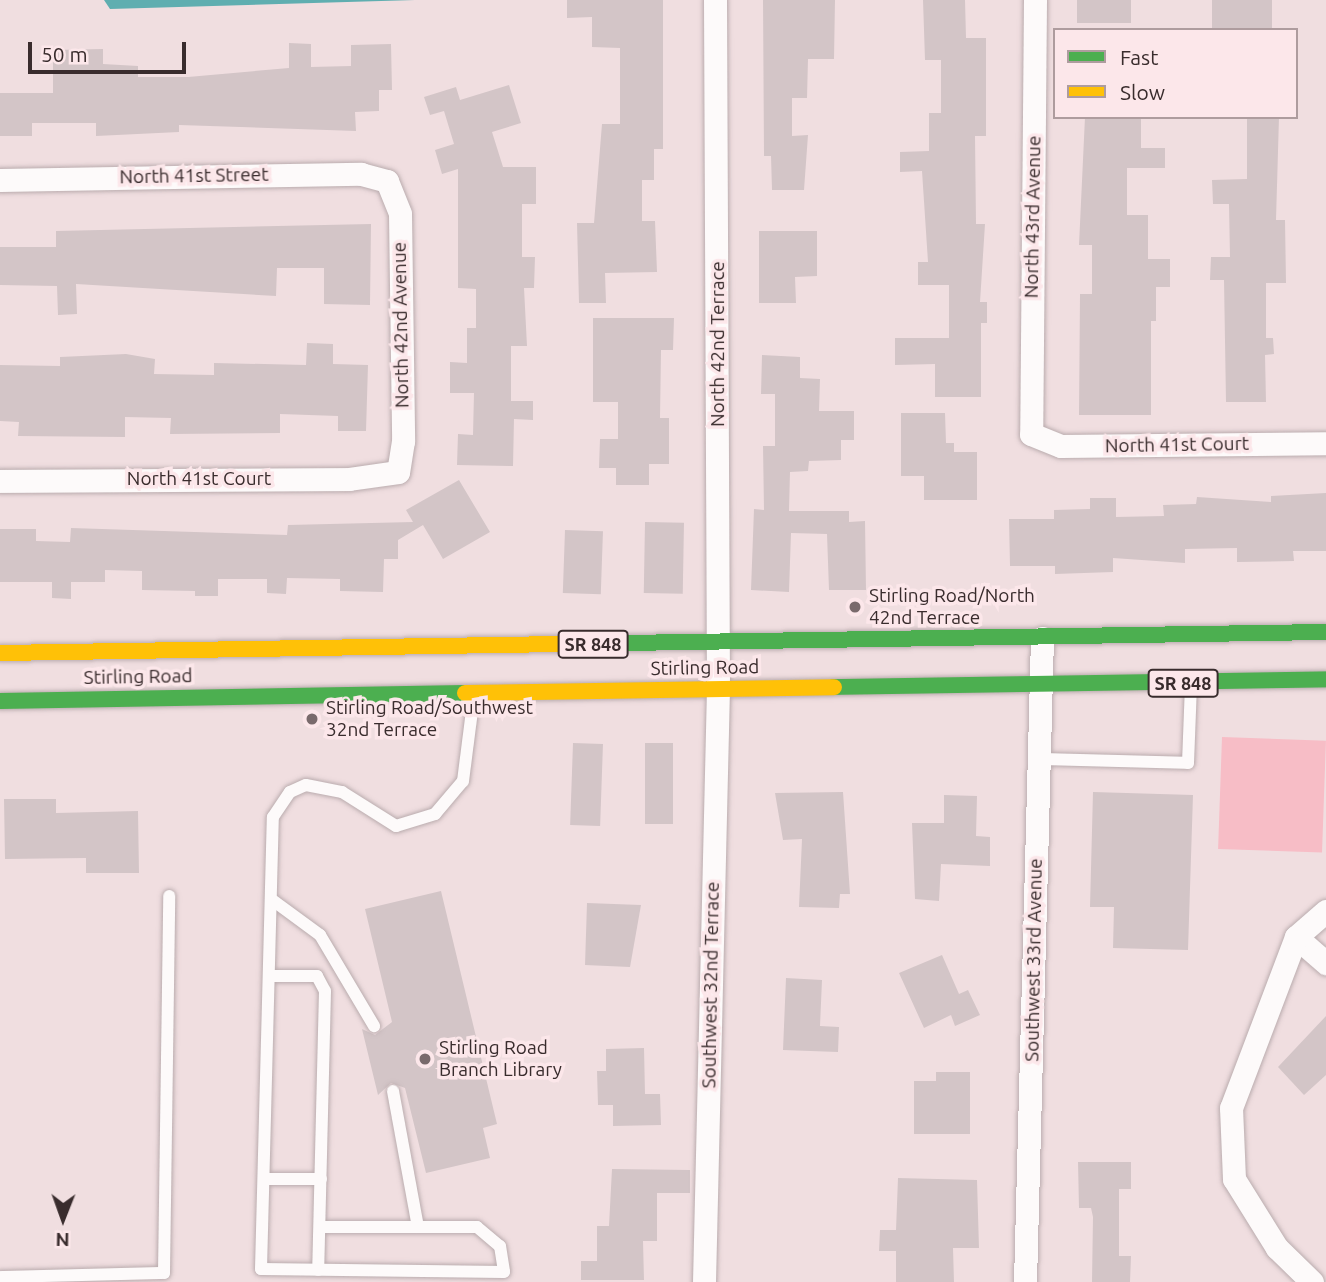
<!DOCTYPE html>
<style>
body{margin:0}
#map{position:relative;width:1326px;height:1282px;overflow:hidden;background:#f0dee0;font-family:Ubuntu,sans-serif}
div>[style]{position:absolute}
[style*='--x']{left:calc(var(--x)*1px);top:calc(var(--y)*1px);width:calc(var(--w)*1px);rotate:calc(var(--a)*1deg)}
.green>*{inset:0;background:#f7bdc6;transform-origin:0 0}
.water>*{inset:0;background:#5faeb0}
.building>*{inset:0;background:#d3c5c7;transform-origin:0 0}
.roads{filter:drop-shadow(0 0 2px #baacae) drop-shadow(0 0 2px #baacae)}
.lane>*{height:12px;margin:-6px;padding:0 6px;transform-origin:6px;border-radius:6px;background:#fdfafa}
.street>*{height:23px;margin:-11.5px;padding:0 11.5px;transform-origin:11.5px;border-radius:11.5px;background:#fdfafa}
.fast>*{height:16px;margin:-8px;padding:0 8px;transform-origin:8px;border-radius:8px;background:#4caf50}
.slow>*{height:16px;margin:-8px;padding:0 8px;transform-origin:8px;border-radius:8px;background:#ffc107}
.dots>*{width:19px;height:19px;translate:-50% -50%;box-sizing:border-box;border:4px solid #fce7ea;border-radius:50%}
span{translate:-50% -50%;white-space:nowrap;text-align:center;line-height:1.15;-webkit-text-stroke:7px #fce7ea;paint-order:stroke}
.shield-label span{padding:2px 5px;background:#fce7ea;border:2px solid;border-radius:5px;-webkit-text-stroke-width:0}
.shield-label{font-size:18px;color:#392c2d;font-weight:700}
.street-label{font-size:19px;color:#392c2d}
.poi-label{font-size:19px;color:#392c2d}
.left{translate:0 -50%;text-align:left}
.legend{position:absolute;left:1053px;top:28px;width:245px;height:91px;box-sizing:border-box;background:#fce7ea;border:2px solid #ae9c9e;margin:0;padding:9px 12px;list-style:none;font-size:21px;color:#392c2d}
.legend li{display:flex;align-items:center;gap:14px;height:35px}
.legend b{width:35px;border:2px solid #ae9c9e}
.north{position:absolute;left:28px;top:1184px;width:70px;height:70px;-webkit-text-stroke:5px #fce7ea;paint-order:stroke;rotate:181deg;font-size:19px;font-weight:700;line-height:28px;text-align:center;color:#392c2d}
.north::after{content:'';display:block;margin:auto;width:24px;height:32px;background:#392c2d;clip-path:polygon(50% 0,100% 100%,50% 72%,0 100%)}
.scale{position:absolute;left:28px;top:42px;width:158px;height:32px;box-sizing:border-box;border:4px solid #392c2d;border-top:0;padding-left:9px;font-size:21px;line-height:24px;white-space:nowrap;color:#392c2d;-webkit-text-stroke:5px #fce7ea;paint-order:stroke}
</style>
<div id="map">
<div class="green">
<i style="left:1222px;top:737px;width:104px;height:112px;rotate:2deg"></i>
</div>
<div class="water">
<i style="clip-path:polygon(104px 0,415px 0,110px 9px)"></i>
</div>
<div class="building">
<i style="clip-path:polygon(567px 0,663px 0,663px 149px,654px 149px,654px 180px,642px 180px,642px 221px,655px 221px,657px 272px,605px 273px,606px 303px,579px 303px,577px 223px,594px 223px,602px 124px,620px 124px,620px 48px,592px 47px,592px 17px,567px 18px)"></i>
<i style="clip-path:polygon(763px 0,835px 0,834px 59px,808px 59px,807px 98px,792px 98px,792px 136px,808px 135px,804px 190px,772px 190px,771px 156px,764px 156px)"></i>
<i style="clip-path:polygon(923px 0,965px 0,966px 38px,986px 38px,986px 136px,975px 136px,976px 224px,985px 224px,980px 302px,987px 302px,987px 323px,981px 323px,981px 397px,935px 397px,935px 364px,895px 365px,895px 338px,949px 338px,949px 285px,918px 285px,918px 262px,928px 262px,922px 171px,900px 172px,900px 152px,929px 151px,929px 113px,941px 113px,941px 60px,925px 60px)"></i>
<i style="left:1077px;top:0;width:54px;height:23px"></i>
<i style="left:1212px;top:0;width:60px;height:30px"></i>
<i style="clip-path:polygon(289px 43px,311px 44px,311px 67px,351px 66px,351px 45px,391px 44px,392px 90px,379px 90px,379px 111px,355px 112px,356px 131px,179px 125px,179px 132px,96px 136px,96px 123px,32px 123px,32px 136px,0 136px,0 93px,53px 93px,53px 50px,103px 49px,103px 64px,138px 66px,138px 77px,188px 77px,289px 68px)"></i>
<i style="clip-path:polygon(509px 85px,521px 123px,492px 132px,503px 167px,536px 167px,536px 204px,522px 204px,522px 257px,535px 257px,534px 288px,524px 288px,527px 346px,511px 346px,511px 401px,533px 401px,533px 420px,514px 419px,513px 466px,457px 465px,458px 434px,473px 435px,474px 393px,450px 393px,450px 362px,467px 363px,467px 328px,476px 328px,476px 289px,458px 288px,458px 169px,442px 174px,435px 150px,454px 144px,444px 111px,430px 115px,424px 97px,456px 87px,460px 100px)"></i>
<i style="clip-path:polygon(1085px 117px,1141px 117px,1141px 148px,1165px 148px,1165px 168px,1127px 168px,1127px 215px,1148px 215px,1148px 259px,1170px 259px,1170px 287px,1156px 287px,1156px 321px,1151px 321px,1151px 415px,1079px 415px,1080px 294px,1092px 294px,1092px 245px,1079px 245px)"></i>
<i style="clip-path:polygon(1247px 117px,1279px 117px,1276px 220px,1285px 220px,1286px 283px,1266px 283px,1266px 338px,1273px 338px,1274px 354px,1265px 355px,1266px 402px,1226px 402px,1224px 280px,1210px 280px,1211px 257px,1230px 257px,1229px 204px,1213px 204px,1212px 180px,1247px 179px)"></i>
<i style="clip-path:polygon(371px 224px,370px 305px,324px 304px,324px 268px,277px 268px,276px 296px,76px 284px,77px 314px,58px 315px,57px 286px,0 285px,0 247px,56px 247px,56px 231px)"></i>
<i style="clip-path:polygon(759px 231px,817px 231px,817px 276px,795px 277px,796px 303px,759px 303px)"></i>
<i style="clip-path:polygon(593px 318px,674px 318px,673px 350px,661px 350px,660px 418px,669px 418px,669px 464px,649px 464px,649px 485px,616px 485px,616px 468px,599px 468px,600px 439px,618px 439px,618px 402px,593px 402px)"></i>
<i style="clip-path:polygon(307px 343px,333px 344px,333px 364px,368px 365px,366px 431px,338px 431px,338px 416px,280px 414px,280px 433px,170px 434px,171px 418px,125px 417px,125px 437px,18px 436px,19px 422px,0 421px,0 365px,60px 366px,60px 357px,126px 354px,155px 359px,154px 374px,214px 375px,214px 363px,306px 365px)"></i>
<i style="clip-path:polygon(762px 355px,800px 357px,800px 378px,820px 379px,819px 411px,854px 411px,854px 440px,841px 440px,841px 460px,809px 461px,808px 471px,790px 472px,789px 511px,849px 511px,849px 522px,865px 521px,866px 590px,829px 590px,827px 534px,791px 533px,789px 592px,751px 590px,754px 509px,764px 510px,763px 446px,775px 446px,775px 394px,761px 394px)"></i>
<i style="clip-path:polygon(901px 413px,945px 413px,946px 443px,954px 443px,954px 452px,977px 452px,977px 500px,924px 500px,924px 476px,901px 476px)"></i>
<i style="clip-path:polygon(459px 480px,490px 532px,443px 559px,423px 525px,398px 540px,398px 559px,384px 559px,383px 592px,340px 591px,340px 579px,287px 578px,286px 594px,267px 593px,267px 579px,218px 579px,218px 596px,195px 596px,195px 591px,142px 590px,142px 571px,105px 570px,105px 582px,71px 582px,71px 599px,52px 598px,52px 582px,0 582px,0 529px,36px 529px,36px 541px,70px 542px,71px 528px,287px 535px,288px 525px,413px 522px,406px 510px)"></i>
<i style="clip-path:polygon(1326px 493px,1326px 551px,1293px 551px,1294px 561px,1237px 562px,1237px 548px,1185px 549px,1185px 563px,1113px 558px,1113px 572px,1055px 574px,1055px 566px,1010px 566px,1009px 519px,1054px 519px,1054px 510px,1090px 509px,1090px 498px,1116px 498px,1116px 517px,1164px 516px,1163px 505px,1196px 504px,1197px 497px,1271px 502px,1271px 496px)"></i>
<i style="left:645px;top:522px;width:39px;height:71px;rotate:1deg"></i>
<i style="left:565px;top:530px;width:38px;height:63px;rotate:2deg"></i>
<i style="left:573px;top:743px;width:30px;height:82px;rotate:2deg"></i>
<i style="left:645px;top:743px;width:28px;height:81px"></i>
<i style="clip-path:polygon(843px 792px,850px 894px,840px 894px,839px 908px,799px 907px,802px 839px,783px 840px,775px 793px)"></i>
<i style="clip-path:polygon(1093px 792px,1193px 795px,1188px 950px,1113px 948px,1114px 907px,1090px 907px)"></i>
<i style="clip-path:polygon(944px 795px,977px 796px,976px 836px,990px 837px,990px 866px,941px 864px,939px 901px,915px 899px,912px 823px,944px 823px)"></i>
<i style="clip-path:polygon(4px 799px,56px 799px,56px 813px,138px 811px,139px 873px,86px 873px,86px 858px,5px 859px)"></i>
<i style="clip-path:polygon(441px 891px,497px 1124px,483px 1128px,490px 1158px,426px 1173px,405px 1088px,391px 1083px,378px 1095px,362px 1029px,375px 1035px,392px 1022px,365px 909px)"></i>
<i style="clip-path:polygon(587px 903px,641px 905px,630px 967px,585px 965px)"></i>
<i style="clip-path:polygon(942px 955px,959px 994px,968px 990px,980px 1015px,955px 1026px,951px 1015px,924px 1028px,899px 973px)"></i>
<i style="clip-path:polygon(786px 978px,822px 980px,820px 1026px,839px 1027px,838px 1052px,783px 1050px)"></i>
<i style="clip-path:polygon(1326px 1016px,1326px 1075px,1304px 1095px,1278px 1067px)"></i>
<i style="clip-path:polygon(644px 1048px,645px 1094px,660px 1094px,661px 1125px,613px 1126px,613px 1105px,598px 1105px,597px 1071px,606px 1071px,606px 1049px)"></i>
<i style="clip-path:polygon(936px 1072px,970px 1072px,970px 1134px,914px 1134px,914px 1081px,936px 1081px)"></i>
<i style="clip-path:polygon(1078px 1162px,1131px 1162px,1131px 1189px,1119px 1189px,1119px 1256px,1131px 1256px,1130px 1282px,1092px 1282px,1093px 1217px,1091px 1208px,1079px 1208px)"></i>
<i style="clip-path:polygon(612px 1169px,690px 1170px,690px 1193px,657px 1193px,657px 1241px,643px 1241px,644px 1280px,581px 1280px,581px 1261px,597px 1261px,597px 1226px,609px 1226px)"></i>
<i style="clip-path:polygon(898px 1178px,977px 1180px,979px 1248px,953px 1248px,954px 1282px,896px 1282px,896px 1251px,879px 1251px,880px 1230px,896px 1230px)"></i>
</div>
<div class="roads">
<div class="lane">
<i style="--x:1039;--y:759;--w:149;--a:1.5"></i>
<i style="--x:1188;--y:763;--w:78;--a:-87.8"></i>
<i style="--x:271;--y:899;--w:61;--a:36.3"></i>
<i style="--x:320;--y:935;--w:106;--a:59.3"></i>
<i style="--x:269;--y:976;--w:48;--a:0"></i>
<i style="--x:317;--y:976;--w:17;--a:62"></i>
<i style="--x:325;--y:991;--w:279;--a:91.4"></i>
<i style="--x:393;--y:1091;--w:138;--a:79.6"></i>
<i style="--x:264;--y:1179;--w:57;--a:0"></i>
<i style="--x:320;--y:1227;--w:157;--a:0"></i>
<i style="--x:477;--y:1227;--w:30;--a:40"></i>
<i style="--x:500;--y:1246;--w:26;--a:81"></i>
<i style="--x:504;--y:1272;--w:243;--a:-179.3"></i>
<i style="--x:261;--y:1269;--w:452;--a:-88.5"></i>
<i style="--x:273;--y:817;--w:30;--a:-56"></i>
<i style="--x:290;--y:792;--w:17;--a:-24"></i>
<i style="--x:306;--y:785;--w:37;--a:11"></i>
<i style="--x:342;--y:792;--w:64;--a:32.2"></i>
<i style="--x:396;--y:826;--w:41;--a:-17.1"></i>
<i style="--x:435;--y:814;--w:43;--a:-49.7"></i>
<i style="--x:463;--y:781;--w:87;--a:-82.7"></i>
<i style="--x:0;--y:1277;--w:164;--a:-1.4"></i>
<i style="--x:164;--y:1273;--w:377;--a:-89.2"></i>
</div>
<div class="street">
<i style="--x:1035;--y:0;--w:434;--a:90.5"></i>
<i style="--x:1031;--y:434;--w:32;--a:22"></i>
<i style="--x:1061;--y:446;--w:265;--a:-0.6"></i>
<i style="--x:0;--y:180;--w:361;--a:-1"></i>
<i style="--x:361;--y:174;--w:27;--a:15"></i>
<i style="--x:387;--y:181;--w:35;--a:68"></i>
<i style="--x:400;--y:214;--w:227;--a:89.2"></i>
<i style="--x:403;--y:441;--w:31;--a:99"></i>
<i style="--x:398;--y:472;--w:49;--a:171.9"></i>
<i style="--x:349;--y:479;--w:349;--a:179.7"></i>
<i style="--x:1296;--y:937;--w:40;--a:41"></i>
<i style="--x:704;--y:1282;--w:594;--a:-88.65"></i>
<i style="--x:718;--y:688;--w:688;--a:-90.25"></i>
<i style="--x:1025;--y:1282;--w:644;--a:-88.49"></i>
<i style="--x:1312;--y:1282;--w:49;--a:-135.8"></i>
<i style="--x:1277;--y:1248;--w:81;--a:-121.9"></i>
<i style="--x:1234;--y:1179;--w:71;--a:-92.4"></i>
<i style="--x:1231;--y:1108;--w:183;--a:-69.2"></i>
<i style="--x:1296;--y:937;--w:40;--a:-41"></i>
</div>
<div class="fast">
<i style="--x:561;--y:644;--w:765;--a:-0.9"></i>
<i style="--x:834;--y:687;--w:492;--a:-0.9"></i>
<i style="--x:0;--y:701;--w:465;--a:-1"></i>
</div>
<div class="slow">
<i style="--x:0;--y:653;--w:561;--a:-0.92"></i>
<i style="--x:465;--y:693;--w:369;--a:-0.9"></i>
</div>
</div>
<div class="dots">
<i style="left:855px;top:607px;background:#796a6c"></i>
<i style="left:312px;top:719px;background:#796a6c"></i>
<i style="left:425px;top:1059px;background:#796a6c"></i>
</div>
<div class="shield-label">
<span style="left:593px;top:644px">SR 848</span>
<span style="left:1183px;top:683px">SR 848</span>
</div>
<div class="street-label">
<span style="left:194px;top:176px;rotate:-1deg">North 41st Street</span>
<span style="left:1033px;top:217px;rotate:-89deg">North 43rd Avenue</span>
<span style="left:401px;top:325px;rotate:-91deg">North 42nd Avenue</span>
<span style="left:718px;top:344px;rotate:-90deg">North 42nd Terrace</span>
<span style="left:1177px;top:445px;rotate:-1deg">North 41st Court</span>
<span style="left:199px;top:479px">North 41st Court</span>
<span style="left:705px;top:668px;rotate:-1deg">Stirling Road</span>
<span style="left:138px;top:677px;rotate:-1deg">Stirling Road</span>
<span style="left:1034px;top:960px;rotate:-89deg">Southwest 33rd Avenue</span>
<span style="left:711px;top:985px;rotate:-89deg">Southwest 32nd Terrace</span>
</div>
<div class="poi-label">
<span class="left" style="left:869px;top:607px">Stirling Road/North<br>42nd Terrace</span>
<span class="left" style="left:326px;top:719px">Stirling Road/Southwest<br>32nd Terrace</span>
<span class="left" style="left:439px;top:1059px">Stirling Road<br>Branch Library</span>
</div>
<ul class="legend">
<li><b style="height:9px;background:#4caf50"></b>Fast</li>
<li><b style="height:9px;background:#ffc107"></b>Slow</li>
</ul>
<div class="north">N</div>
<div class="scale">50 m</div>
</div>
